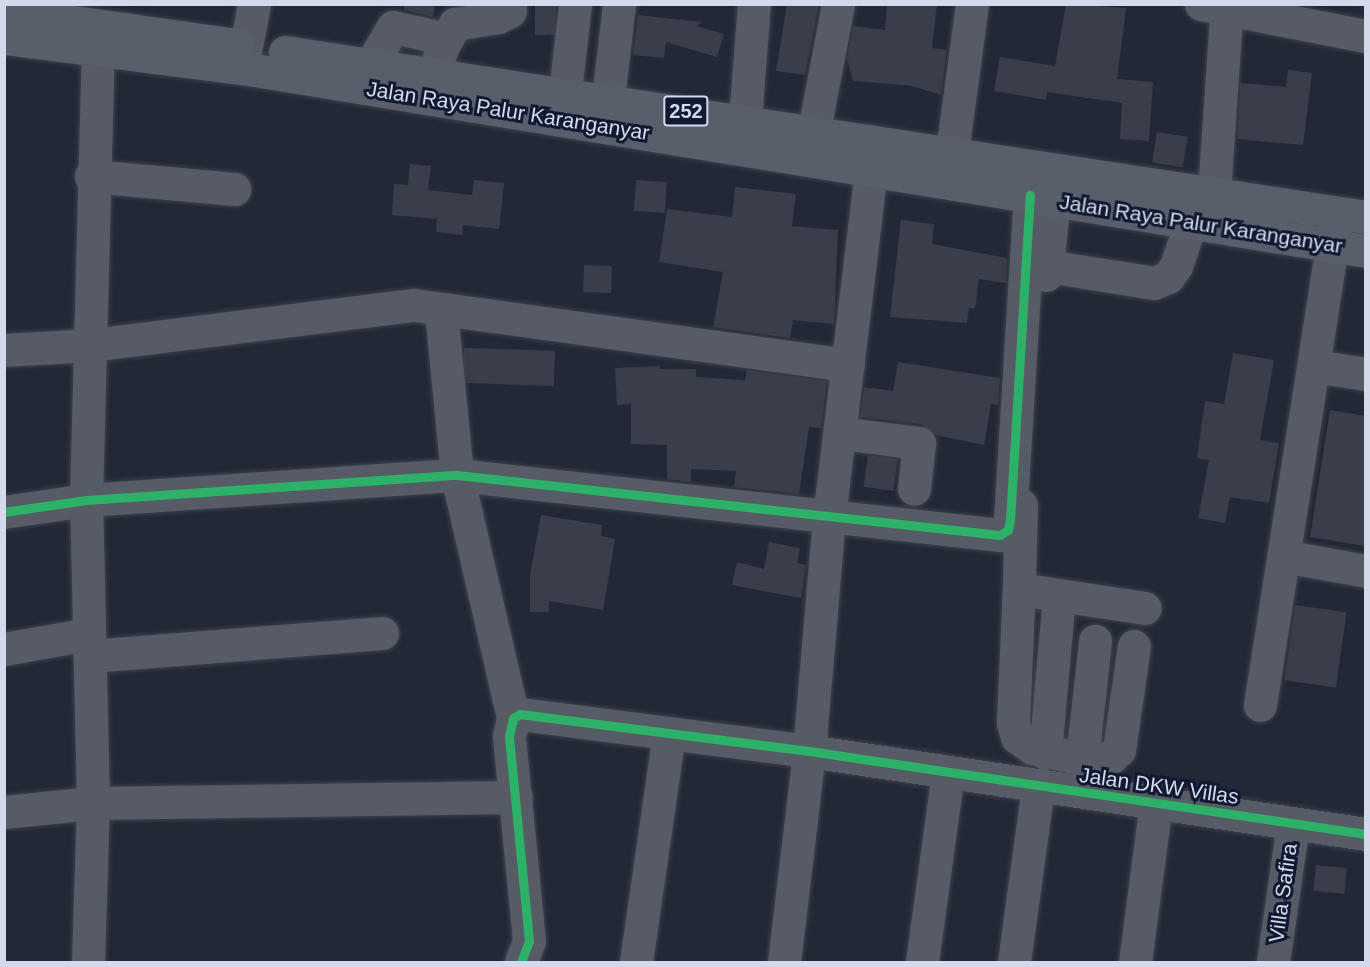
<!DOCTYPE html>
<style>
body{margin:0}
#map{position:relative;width:1370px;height:967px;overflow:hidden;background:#222835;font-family:Helvetica,sans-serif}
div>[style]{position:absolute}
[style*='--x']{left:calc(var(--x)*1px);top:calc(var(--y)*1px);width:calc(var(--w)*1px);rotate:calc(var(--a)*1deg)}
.building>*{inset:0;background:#393e4a;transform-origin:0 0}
.roads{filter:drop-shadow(0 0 2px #3d424d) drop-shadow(0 0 2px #3d424d)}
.minor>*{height:33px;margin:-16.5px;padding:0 16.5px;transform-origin:16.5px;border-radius:16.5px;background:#575b65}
.major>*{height:33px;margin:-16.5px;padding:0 16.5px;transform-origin:16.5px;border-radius:16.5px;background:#595e6b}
.cycleway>*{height:9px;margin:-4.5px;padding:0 4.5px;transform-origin:4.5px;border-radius:4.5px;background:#2db169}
span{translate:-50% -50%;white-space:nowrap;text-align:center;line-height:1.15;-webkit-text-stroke:6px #111a32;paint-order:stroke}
.shield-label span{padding:2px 4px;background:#111a32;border:2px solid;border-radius:4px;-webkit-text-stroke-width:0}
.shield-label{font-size:20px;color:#d3daeb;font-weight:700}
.street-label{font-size:21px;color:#d3daeb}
.frame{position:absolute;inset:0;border:6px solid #d3daeb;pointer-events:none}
</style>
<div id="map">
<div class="building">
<i style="clip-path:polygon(405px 4px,435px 4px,433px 17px,404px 10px)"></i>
<i style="left:535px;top:4px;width:21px;height:31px"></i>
<i style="clip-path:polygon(787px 4px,819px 4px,805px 75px,776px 71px)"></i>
<i style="clip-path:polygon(887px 4px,937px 4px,932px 48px,947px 50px,941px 95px,912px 86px,853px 81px,847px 59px,853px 26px,885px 30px)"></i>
<i style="clip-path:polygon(1066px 4px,1126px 8px,1117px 79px,1153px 82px,1149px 141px,1120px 139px,1122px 103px,1047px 92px,1046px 100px,994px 91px,1000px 57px,1055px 66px)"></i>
<i style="clip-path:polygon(638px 15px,702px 22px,697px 26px,724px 34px,717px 57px,666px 42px,664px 58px,633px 55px)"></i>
<i style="clip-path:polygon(1288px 70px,1312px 73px,1303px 145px,1237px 139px,1240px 83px,1286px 87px)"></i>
<i style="left:1157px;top:132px;width:31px;height:31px;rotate:9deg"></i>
<i style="clip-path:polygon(410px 164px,431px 166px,428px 190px,472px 195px,474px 180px,504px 183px,499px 229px,463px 225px,462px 235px,436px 232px,437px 219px,392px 215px,394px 184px,408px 185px)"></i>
<i style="left:636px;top:180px;width:31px;height:31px;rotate:4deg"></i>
<i style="clip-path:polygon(735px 187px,796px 194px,792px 226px,838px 230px,834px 324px,793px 320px,790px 338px,713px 327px,723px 272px,659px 262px,667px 209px,732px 217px)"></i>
<i style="clip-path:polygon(901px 220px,934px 224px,932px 244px,1007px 258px,1006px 283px,979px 279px,975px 309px,969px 308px,967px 323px,890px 317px)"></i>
<i style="left:584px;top:265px;width:28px;height:27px;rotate:2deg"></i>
<i style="left:555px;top:351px;width:35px;height:91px;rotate:92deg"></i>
<i style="clip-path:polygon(1233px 353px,1274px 360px,1260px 440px,1279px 443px,1269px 503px,1230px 497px,1225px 523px,1198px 518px,1209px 460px,1197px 458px,1205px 401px,1224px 404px)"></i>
<i style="clip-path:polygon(898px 362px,1000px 378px,998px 405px,991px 404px,984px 445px,936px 435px,921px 424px,860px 417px,864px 387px,893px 391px)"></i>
<i style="clip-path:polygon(660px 366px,660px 369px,696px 369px,696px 377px,745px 380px,747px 370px,827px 381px,821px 428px,809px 427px,799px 494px,734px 487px,736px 471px,691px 469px,691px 482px,667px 479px,667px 445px,631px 444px,631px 404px,617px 405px,615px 368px)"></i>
<i style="clip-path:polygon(1330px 410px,1365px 416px,1365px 546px,1310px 537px)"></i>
<i style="left:868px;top:455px;width:30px;height:32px;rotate:8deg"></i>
<i style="clip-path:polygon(541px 515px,602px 525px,601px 536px,615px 539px,603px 610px,549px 601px,549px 612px,530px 612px,530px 575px)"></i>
<i style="clip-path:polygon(769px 542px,800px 548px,797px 563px,806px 565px,801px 598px,732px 585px,737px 562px,764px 569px)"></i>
<i style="left:1295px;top:605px;width:52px;height:76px;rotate:8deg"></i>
<i style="left:1316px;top:865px;width:31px;height:26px;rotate:6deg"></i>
</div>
<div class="roads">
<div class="minor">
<i style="--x:1201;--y:4;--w:168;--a:11"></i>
<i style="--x:371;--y:64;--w:43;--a:-59.3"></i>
<i style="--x:393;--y:27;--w:55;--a:12.5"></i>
<i style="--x:242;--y:68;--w:65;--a:-79.4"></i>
<i style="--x:565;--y:92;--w:89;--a:-83.5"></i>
<i style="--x:428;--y:97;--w:49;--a:-74.5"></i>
<i style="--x:441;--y:50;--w:30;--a:-62"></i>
<i style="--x:455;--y:24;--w:44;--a:-9.2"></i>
<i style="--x:498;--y:17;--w:13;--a:-27"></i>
<i style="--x:510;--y:11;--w:7;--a:-90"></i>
<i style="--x:608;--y:98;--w:95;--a:-83.3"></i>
<i style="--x:745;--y:120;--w:116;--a:-85.6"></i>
<i style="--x:814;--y:130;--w:128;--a:-79.2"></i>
<i style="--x:952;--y:152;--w:149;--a:-82.3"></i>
<i style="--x:91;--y:176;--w:144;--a:5.2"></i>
<i style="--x:1214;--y:193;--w:189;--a:-86.1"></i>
<i style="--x:1047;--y:266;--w:108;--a:9"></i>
<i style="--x:1154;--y:283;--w:15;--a:-23"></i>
<i style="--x:1168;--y:277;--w:14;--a:-54"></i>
<i style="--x:1176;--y:266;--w:46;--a:-71.2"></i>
<i style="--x:1046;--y:275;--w:76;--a:-84"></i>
<i style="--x:441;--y:311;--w:165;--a:84.4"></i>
<i style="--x:457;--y:475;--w:249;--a:77"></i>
<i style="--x:4;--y:350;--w:87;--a:-3.3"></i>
<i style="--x:91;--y:345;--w:325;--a:-7.1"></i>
<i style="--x:414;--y:305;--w:438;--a:7.9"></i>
<i style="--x:1315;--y:366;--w:52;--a:8.9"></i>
<i style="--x:840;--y:433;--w:80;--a:7.2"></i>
<i style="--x:919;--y:443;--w:46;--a:96.2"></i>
<i style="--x:1021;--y:505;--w:79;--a:91.5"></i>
<i style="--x:1019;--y:584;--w:9;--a:41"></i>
<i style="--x:1026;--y:590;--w:120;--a:8.6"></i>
<i style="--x:4;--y:512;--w:83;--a:-8.3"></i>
<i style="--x:86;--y:500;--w:372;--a:-3.9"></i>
<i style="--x:457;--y:475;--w:546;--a:6.31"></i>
<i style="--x:1000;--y:535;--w:9;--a:-32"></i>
<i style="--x:1008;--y:530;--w:10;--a:-79"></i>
<i style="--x:1010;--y:520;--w:326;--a:-86.5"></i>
<i style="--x:1283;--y:556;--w:84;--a:10.2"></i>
<i style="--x:1019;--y:584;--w:139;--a:92.5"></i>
<i style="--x:1013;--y:723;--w:15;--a:74"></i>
<i style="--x:1017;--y:737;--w:19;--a:36"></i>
<i style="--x:1032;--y:748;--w:51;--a:12.4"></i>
<i style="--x:1082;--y:759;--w:28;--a:-2"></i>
<i style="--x:1110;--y:758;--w:12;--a:-42"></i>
<i style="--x:1119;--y:750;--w:105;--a:-81.8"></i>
<i style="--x:4;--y:649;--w:86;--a:-10"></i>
<i style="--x:90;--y:656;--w:293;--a:-4.5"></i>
<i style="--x:1260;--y:705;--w:494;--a:-81.1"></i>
<i style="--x:1045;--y:753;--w:158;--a:-84.9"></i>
<i style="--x:1082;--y:759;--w:119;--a:-83.7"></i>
<i style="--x:4;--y:812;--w:89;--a:-5.8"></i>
<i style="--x:93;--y:803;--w:423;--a:-0.8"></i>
<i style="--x:88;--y:962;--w:159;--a:-88.2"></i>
<i style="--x:93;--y:803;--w:303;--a:-91.3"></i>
<i style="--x:86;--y:500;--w:473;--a:-88.5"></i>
<i style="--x:521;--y:962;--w:22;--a:-69"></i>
<i style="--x:529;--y:941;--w:206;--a:-95.6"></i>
<i style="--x:509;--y:736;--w:18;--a:-77"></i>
<i style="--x:513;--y:718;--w:8;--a:-30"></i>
<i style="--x:520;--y:714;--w:291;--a:7.3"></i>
<i style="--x:809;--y:751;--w:563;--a:8.48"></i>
<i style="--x:636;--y:962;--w:231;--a:-81.8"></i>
<i style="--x:784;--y:962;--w:212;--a:-83.2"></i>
<i style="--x:809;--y:751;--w:235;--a:-85.1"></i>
<i style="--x:829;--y:517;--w:348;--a:-83.1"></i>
<i style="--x:922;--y:962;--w:192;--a:-82.2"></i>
<i style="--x:1014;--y:962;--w:178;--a:-82.2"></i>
<i style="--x:1135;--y:962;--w:160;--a:-82.5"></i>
<i style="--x:1273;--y:962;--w:139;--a:-81.8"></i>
</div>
<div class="major">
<i style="--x:4;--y:12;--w:235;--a:8.1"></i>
<i style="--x:4;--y:38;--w:240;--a:7.2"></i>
<i style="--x:242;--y:68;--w:1139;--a:9.25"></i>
<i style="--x:285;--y:52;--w:1094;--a:8.68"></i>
</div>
</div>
<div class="cycleway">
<i style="--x:4;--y:512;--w:83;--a:-8.3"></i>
<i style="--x:86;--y:500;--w:372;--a:-3.9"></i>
<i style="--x:457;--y:475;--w:546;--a:6.31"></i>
<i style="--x:1000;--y:535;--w:9;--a:-32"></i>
<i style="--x:1008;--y:530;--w:10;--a:-79"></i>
<i style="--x:1010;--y:520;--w:326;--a:-86.5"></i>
<i style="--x:521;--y:962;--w:22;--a:-69"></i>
<i style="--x:529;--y:941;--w:206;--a:-95.6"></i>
<i style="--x:509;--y:736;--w:18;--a:-77"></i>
<i style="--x:513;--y:718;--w:8;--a:-30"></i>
<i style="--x:520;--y:714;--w:291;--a:7.3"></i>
<i style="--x:809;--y:751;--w:563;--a:8.48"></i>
</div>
<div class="shield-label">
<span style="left:686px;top:111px">252</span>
</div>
<div class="street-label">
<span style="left:508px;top:111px;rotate:9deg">Jalan Raya Palur Karanganyar</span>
<span style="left:1201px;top:224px;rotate:9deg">Jalan Raya Palur Karanganyar</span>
<span style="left:1159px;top:786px;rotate:8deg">Jalan DKW Villas</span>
<span style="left:1283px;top:893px;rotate:-82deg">Villa Safira</span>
</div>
<div class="frame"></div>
</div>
